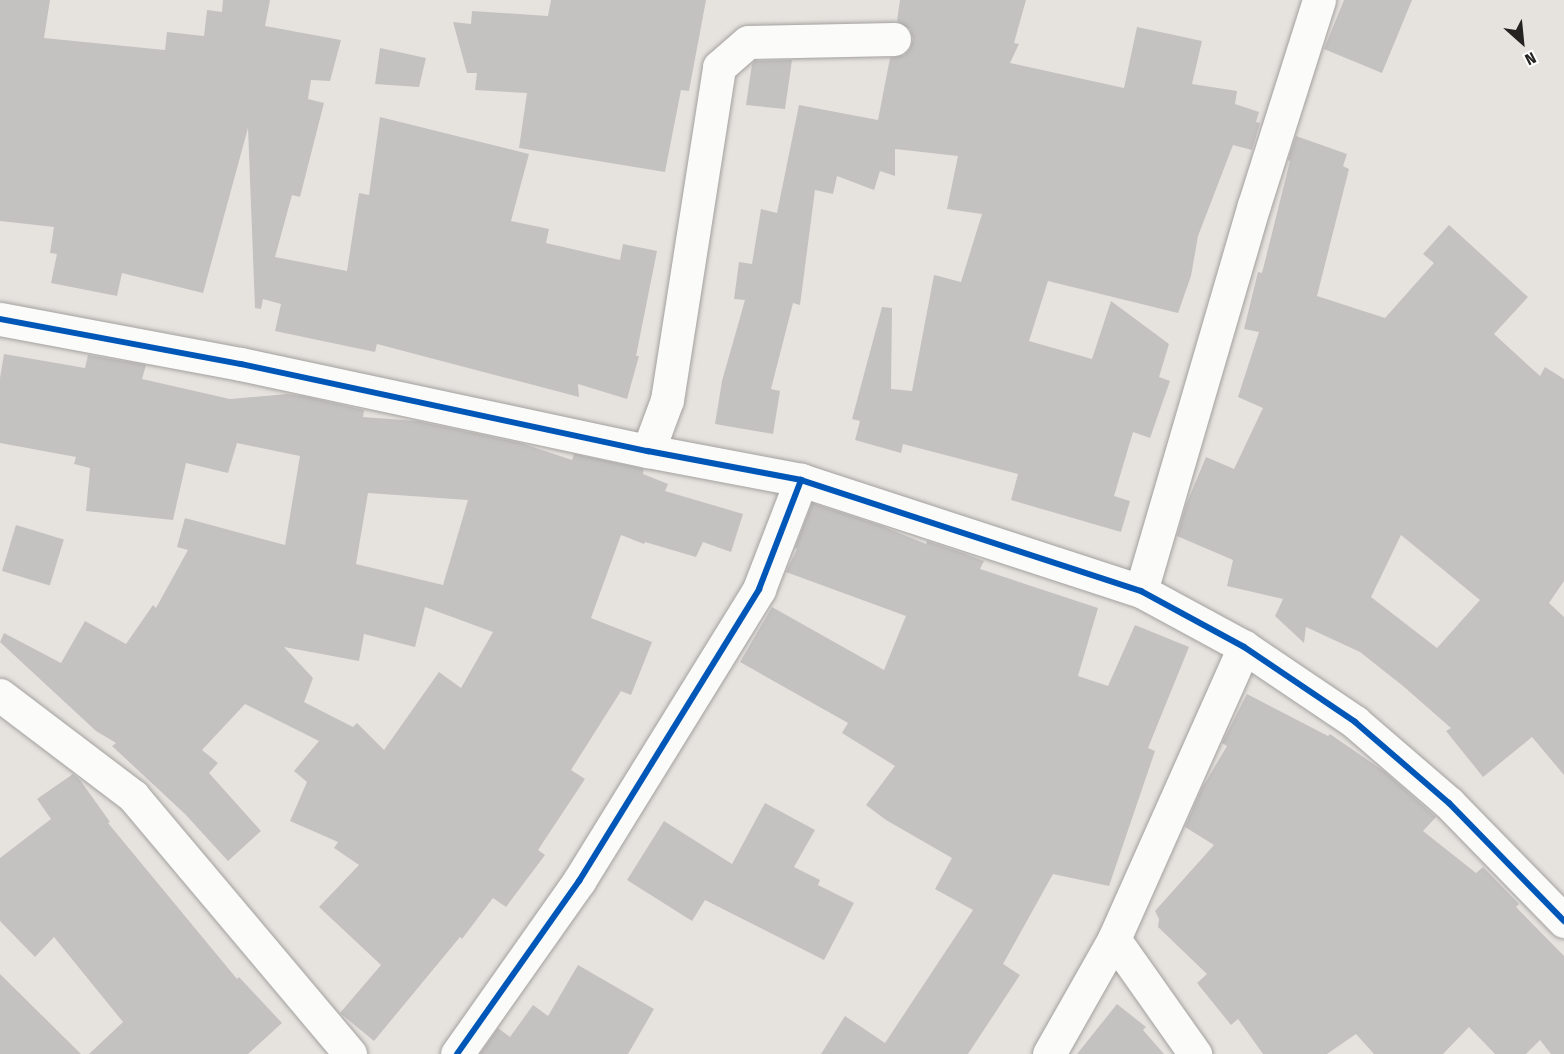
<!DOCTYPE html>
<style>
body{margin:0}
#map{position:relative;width:1564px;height:1054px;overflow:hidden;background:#e6e3df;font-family:"Fira Sans Condensed",sans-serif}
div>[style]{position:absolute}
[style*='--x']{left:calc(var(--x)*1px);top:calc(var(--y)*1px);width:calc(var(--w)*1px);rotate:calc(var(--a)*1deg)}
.building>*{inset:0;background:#c4c2c1;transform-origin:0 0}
.roads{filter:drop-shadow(0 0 2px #a3a19e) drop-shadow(0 0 2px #a3a19e)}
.minor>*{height:33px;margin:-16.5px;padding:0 16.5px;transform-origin:16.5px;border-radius:16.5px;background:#fbfbfa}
.cycleway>*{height:6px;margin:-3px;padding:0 3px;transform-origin:3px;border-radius:3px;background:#0057b8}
span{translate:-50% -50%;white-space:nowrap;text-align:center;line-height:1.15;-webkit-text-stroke:5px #fff;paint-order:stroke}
.north{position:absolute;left:1492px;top:12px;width:60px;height:60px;-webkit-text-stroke:4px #fff;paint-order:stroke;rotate:153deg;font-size:16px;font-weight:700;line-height:24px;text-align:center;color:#252321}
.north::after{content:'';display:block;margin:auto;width:21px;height:27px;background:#252321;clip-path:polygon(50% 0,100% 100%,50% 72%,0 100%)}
</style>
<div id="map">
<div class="building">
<i style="clip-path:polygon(0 0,50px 0,44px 38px,165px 50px,167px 32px,204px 36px,207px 10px,222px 12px,223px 0,270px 0,265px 26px,341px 40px,330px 81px,311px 80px,308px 99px,324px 103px,300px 197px,292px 195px,275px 257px,347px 271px,359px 193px,369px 195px,380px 117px,529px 154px,511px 221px,549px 229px,546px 243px,620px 260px,623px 244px,657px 251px,636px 356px,639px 356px,627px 399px,578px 384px,579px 397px,377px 344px,375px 352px,275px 331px,281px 304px,263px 299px,261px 309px,255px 308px,248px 128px,203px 293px,122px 273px,117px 296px,51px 283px,57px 254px,50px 253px,54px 227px,0 221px)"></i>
<i style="clip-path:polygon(551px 0,706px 0,689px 91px,681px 90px,665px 172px,519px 148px,527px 93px,475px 90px,477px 73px,467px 73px,453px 22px,471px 24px,472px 11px,548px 16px)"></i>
<i style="clip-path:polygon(900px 0,1026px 0,1014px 43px,1019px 44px,1010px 63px,1124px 88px,1137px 27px,1202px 41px,1192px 84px,1237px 91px,1235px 104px,1259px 112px,1256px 122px,1260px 123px,1252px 150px,1233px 145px,1198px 236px,1191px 276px,1178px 313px,1048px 281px,1029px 341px,1092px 359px,1111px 301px,1169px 344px,1159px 377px,1170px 381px,1150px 438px,1133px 432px,1114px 496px,1130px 501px,1121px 532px,1011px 500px,1018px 474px,903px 444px,901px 453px,855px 440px,860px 421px,852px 419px,882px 307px,892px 308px,891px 389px,912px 391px,934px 275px,961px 282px,982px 214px,947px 209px,958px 156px,895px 149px,895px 176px,880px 171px,874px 190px,837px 176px,833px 194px,815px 190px,800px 305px,793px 303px,771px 389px,780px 391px,773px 434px,715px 424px,722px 381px,745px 300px,734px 299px,739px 262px,752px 264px,761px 209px,777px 213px,799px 105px,878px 120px,890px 58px,904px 55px,910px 49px,913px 39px,910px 29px,897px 21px)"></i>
<i style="clip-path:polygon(1344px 0,1412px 0,1382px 73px,1324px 49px)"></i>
<i style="clip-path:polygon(380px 48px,426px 58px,419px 87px,375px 84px)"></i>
<i style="clip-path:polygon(792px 60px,785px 109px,746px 105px,752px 64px,755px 61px)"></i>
<i style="clip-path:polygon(evenodd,1296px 136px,1347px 154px,1343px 166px,1349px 169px,1317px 296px,1385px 318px,1434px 263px,1423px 254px,1449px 225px,1528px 297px,1494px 334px,1540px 376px,1545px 367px,1564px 379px,1564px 581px,1549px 603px,1564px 617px,1564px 775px,1532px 737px,1483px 777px,1446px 731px,1451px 728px,1403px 686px,1360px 652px,1306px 627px,1304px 643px,1275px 616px,1283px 599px,1227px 586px,1233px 560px,1177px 536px,1186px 505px,1206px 457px,1234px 469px,1263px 408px,1238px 397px,1259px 332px,1244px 329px,1258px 272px,1262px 273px,1290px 161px,1288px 160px,1296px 136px,1401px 535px,1480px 600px,1437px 648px,1371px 597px,1401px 535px)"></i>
<i style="clip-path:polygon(evenodd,4px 354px,85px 368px,88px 355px,146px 365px,142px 379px,230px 399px,287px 394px,303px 396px,364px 410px,363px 417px,417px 421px,521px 443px,572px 460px,574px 454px,644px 469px,643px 474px,668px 484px,665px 491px,743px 514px,731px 552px,703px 542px,696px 557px,645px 542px,644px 544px,621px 535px,591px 618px,652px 642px,631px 695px,621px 691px,571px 770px,585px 779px,538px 850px,545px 855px,506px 907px,493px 898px,462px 939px,460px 937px,374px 1041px,340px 1013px,381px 965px,319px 907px,359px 865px,334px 848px,338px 842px,290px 821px,307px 782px,294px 771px,319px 741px,245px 704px,202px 750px,218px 763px,209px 773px,261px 831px,228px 861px,185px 814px,112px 746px,116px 743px,96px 731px,0 642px,4px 633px,61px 663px,85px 621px,126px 644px,153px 605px,156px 608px,188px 550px,177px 547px,185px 518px,285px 545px,300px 456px,237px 443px,228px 473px,186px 463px,173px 520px,86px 511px,90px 468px,74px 464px,76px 457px,0 443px,0 378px,4px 354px,368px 493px,468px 500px,443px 585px,356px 564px,368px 493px,4px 354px,425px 607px,493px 632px,461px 688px,439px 672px,384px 750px,357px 723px,353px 727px,304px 702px,313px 678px,284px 647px,359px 661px,364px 634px,415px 647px,425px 607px)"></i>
<i style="clip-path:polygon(812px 503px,882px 526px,926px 544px,927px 541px,963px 553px,984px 561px,980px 569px,1098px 608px,1078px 676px,1108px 686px,1135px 625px,1189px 647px,1148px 748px,1155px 751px,1109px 886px,1053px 874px,1003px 964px,1020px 975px,968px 1054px,821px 1054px,845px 1016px,885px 1043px,973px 910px,935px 889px,952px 858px,886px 820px,866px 805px,895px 766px,842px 733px,848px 723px,740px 662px,772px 607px,884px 670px,906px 616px,786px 572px,797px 549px,795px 548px)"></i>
<i style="left:16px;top:525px;width:50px;height:48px;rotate:17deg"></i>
<i style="clip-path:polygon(1247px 694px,1328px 736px,1330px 734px,1385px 772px,1436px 817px,1423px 831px,1476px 873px,1483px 867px,1519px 904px,1516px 907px,1564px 956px,1564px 1054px,1551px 1054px,1540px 1040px,1526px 1054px,1495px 1054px,1469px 1027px,1443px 1054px,1374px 1054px,1356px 1034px,1327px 1054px,1263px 1054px,1238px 1019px,1231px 1025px,1197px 983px,1207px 974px,1158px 927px,1159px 919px,1155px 911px,1214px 845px,1185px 827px,1202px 788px,1227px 746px,1222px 743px)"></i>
<i style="clip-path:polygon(73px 774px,80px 780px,110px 822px,108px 823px,237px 979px,239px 977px,282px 1023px,248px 1054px,89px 1054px,123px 1022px,54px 937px,35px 957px,0 921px,0 858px,51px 819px,37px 799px)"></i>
<i style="clip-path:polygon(765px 803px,815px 830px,794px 867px,820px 880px,818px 885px,854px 903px,824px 960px,705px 900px,692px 921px,627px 880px,664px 821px,732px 864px)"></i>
<i style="clip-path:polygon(578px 965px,654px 1009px,628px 1054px,480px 1054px,498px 1028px,510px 1037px,533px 1005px,548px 1016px)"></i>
<i style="clip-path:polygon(0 974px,81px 1054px,0 1054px)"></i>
<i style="clip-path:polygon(1117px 1004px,1146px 1027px,1143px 1030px,1164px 1054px,1077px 1054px)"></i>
</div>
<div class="roads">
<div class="minor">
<i style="--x:0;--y:319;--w:245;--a:10.6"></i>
<i style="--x:241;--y:364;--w:416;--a:12.1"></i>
<i style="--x:648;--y:451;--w:156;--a:10.7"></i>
<i style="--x:801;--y:480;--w:358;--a:18.1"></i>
<i style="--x:1141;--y:591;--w:117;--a:28.5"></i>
<i style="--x:1244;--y:647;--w:134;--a:34"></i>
<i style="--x:1355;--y:722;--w:124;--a:40.8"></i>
<i style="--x:1449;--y:803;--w:165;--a:45.7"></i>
<i style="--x:648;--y:451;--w:54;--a:-69.6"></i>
<i style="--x:667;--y:400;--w:337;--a:-81.1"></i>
<i style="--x:719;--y:67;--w:38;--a:-41"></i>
<i style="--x:748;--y:42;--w:146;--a:-1.2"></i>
<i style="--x:1141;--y:591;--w:402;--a:-73.7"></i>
<i style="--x:1254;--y:205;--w:215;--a:-72.4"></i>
<i style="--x:0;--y:695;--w:167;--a:37.2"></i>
<i style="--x:133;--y:796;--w:337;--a:49.9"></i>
<i style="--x:1114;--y:939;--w:141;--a:54.8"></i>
<i style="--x:457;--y:1054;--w:212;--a:-54.8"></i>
<i style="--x:579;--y:881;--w:343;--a:-58.3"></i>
<i style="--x:759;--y:589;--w:117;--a:-68.9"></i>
<i style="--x:1049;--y:1054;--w:132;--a:-60.5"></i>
<i style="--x:1114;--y:939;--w:320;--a:-66"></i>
</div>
</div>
<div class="cycleway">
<i style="--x:0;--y:319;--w:245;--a:10.6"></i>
<i style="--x:241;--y:364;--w:416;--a:12.1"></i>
<i style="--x:648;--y:451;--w:156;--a:10.7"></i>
<i style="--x:801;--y:480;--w:358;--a:18.1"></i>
<i style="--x:1141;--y:591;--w:117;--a:28.5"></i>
<i style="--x:1244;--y:647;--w:134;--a:34"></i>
<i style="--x:1355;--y:722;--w:124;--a:40.8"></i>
<i style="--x:1449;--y:803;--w:165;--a:45.7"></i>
<i style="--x:457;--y:1054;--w:212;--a:-54.8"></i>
<i style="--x:579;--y:881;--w:343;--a:-58.3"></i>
<i style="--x:759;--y:589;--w:117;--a:-68.9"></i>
</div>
<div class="north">N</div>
</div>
